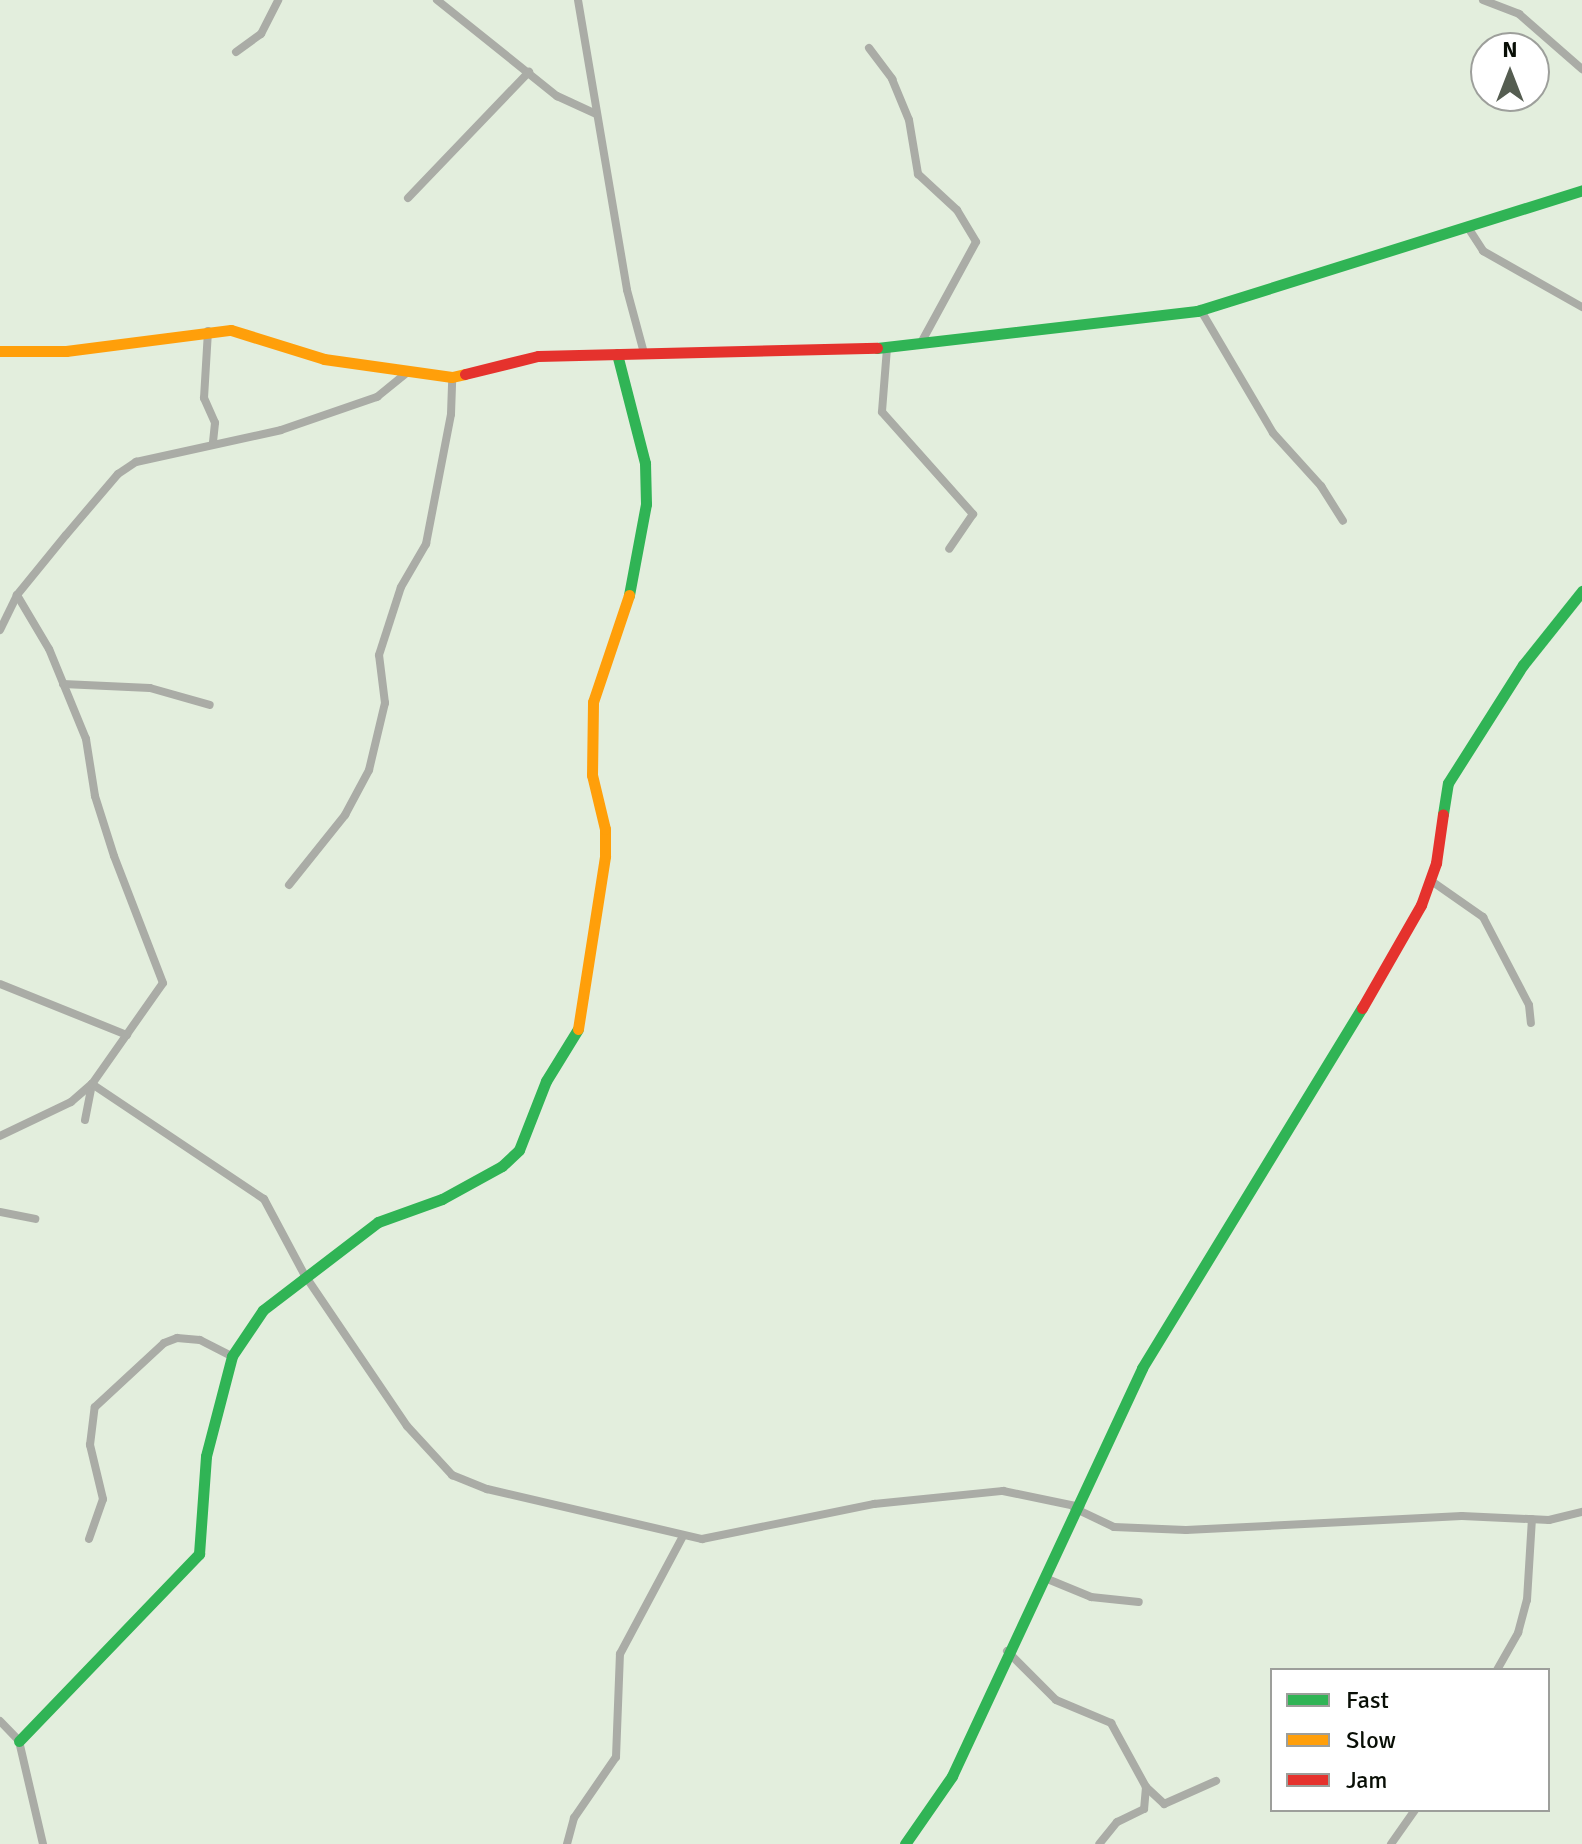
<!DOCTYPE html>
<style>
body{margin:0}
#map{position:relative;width:1582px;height:1844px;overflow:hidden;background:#e3eedd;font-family:Signika,sans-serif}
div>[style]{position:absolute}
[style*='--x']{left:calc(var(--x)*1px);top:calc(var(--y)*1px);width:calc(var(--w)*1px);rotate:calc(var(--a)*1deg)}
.street>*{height:8px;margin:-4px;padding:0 4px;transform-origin:4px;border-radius:4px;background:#aaaca6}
.fast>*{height:11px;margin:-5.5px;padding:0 5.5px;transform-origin:5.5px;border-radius:5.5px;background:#30b455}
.slow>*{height:11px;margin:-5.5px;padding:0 5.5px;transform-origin:5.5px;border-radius:5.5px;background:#ff9f0a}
.jam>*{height:11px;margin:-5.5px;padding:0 5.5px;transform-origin:5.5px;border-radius:5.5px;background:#e5322d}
span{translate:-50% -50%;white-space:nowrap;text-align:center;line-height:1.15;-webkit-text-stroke:6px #fff;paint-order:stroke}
.legend{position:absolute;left:1270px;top:1668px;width:280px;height:144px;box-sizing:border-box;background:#fff;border:2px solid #9d9f9b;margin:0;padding:10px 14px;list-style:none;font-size:24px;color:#090f06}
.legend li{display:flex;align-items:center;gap:16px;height:40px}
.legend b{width:40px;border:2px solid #9d9f9b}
.north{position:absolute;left:1470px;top:32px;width:80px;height:80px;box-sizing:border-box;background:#fff;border:2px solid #9d9f9b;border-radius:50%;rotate:0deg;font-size:22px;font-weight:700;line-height:32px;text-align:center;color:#090f06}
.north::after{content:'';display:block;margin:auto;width:28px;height:36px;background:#555d51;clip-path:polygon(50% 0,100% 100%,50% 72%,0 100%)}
</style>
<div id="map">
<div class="street">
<i style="--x:437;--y:0;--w:154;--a:38.7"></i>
<i style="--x:557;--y:96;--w:41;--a:24.7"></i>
<i style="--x:578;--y:0;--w:294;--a:80.4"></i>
<i style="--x:627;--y:290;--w:65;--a:74.9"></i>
<i style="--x:1483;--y:0;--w:39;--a:21"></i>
<i style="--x:1519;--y:14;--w:84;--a:41.1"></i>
<i style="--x:869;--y:48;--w:39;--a:53"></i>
<i style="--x:892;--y:79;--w:44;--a:67.5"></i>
<i style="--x:909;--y:120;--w:55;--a:80.5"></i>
<i style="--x:918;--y:174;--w:53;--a:42.7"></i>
<i style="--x:957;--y:210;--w:37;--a:59"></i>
<i style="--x:976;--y:242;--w:115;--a:118.6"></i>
<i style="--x:236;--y:52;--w:31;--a:-36"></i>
<i style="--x:261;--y:34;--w:38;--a:-63"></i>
<i style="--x:408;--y:198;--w:175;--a:-46.2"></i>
<i style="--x:1467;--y:226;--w:30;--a:57"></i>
<i style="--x:1483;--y:251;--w:114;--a:29.5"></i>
<i style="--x:1200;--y:309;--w:144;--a:59.5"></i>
<i style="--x:1273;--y:433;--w:72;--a:47.8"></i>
<i style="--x:1321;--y:486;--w:41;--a:57.8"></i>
<i style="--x:208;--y:331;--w:67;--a:93.4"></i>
<i style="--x:204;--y:398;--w:27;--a:66"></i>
<i style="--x:215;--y:423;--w:20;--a:96"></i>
<i style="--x:887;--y:348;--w:64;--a:94.5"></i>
<i style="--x:882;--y:412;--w:137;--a:48.3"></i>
<i style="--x:973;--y:514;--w:42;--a:124.4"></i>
<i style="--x:0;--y:630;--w:39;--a:-64"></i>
<i style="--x:17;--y:595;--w:77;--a:-50.8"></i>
<i style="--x:66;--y:535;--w:80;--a:-49.6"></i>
<i style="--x:118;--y:474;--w:22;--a:-34"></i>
<i style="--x:136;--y:462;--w:148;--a:-12.4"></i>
<i style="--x:281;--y:430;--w:102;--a:-19"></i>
<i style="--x:377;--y:397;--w:41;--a:-39.1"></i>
<i style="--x:63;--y:684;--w:87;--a:2.6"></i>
<i style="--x:150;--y:688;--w:62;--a:15.8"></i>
<i style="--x:1430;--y:880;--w:65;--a:34.9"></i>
<i style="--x:1483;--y:917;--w:99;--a:62.4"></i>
<i style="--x:1529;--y:1005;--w:18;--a:84"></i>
<i style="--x:289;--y:885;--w:90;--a:-51.3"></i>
<i style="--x:345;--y:815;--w:51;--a:-61.9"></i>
<i style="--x:369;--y:770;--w:69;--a:-76.6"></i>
<i style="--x:385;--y:703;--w:48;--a:-97.1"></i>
<i style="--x:379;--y:655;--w:71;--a:-72.1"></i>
<i style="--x:401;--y:587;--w:50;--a:-59.8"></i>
<i style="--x:426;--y:544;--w:132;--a:-79.1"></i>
<i style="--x:451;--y:414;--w:37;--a:-88"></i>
<i style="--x:0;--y:984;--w:137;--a:21.9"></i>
<i style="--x:85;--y:1120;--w:37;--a:-79"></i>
<i style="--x:92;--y:1084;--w:207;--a:33.8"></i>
<i style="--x:264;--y:1199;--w:85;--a:61.9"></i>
<i style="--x:304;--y:1274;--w:184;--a:55.9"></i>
<i style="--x:407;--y:1426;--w:67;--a:47.4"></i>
<i style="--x:452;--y:1475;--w:38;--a:22"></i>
<i style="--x:487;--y:1489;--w:221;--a:13.1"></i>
<i style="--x:702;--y:1539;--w:176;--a:-11.5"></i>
<i style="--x:874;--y:1504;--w:130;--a:-5.8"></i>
<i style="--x:1003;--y:1491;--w:79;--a:11.7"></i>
<i style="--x:0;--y:1136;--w:79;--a:-25.6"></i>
<i style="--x:71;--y:1102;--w:28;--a:-41"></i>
<i style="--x:92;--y:1084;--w:123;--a:-54.9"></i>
<i style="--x:163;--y:983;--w:136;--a:-111.1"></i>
<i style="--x:114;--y:856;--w:63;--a:-107.6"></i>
<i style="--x:95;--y:796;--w:58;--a:-99"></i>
<i style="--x:86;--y:739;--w:97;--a:-112.3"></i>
<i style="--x:49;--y:649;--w:63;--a:-120.7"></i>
<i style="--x:0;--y:1212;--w:36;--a:11"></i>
<i style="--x:1074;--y:1508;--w:44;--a:25.4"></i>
<i style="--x:1114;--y:1527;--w:72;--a:2.4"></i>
<i style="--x:1186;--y:1530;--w:276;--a:-2.9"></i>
<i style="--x:1462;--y:1516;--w:87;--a:2.6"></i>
<i style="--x:1549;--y:1520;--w:34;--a:-14"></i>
<i style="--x:89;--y:1539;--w:42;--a:-70.7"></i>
<i style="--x:103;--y:1499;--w:56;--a:-103.5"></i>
<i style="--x:90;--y:1445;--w:38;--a:-83"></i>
<i style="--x:95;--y:1407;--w:94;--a:-42.8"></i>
<i style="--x:164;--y:1343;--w:14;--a:-21"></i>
<i style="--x:177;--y:1338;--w:23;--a:5"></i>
<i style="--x:200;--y:1340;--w:36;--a:27"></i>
<i style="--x:1045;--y:1578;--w:50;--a:22.4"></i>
<i style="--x:1091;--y:1597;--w:48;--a:5.9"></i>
<i style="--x:1007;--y:1651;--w:69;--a:45"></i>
<i style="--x:1056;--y:1700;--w:60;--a:22.7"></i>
<i style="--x:1111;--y:1723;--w:73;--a:61.3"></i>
<i style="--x:1146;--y:1787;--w:22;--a:95"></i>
<i style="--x:1144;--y:1809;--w:30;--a:154"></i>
<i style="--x:1117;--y:1822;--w:28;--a:129"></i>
<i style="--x:1497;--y:1670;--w:43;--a:-60.4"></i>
<i style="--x:1518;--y:1633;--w:34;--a:-75"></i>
<i style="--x:1527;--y:1600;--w:81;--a:-86.5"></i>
<i style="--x:0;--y:1721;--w:28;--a:46"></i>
<i style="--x:19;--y:1741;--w:106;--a:76.9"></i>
<i style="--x:1146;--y:1787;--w:25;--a:43"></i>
<i style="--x:1164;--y:1804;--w:57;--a:-23.9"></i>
<i style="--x:567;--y:1844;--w:27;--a:-75"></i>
<i style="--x:574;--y:1818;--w:74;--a:-55.5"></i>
<i style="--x:616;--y:1757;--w:103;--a:-87.8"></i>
<i style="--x:620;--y:1654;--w:132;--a:-61.9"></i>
<i style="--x:1391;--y:1844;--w:42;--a:-54.8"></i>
</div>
<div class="fast">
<i style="--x:877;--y:348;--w:322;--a:-6.6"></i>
<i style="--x:1197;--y:311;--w:404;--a:-17.4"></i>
<i style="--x:617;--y:354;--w:113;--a:75.6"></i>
<i style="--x:645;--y:463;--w:41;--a:88.6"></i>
<i style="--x:646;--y:504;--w:93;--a:100.6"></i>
<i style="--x:1443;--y:814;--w:31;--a:-81"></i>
<i style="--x:1448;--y:783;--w:140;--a:-57.6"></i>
<i style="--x:1523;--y:665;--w:95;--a:-51.4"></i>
<i style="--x:19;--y:1741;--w:260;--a:-46.1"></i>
<i style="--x:199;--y:1554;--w:98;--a:-85.9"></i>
<i style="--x:206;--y:1456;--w:103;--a:-75.4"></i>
<i style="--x:232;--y:1356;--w:55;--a:-56"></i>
<i style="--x:263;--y:1310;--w:145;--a:-37.4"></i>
<i style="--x:378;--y:1222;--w:68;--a:-19.8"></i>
<i style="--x:442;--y:1199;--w:68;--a:-28.8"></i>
<i style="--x:502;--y:1166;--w:23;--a:-43"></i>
<i style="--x:519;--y:1150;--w:74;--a:-68.6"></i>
<i style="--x:546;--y:1081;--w:61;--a:-58.4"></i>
<i style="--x:905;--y:1844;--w:83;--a:-55.3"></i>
<i style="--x:952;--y:1776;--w:450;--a:-65"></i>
<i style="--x:1142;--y:1368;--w:422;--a:-58.6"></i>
</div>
<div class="slow">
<i style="--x:0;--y:351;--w:66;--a:0"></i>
<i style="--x:66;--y:351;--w:166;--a:-7.3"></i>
<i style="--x:231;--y:330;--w:97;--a:17.3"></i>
<i style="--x:324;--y:359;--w:129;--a:8"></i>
<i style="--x:452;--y:377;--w:13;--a:-13"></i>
<i style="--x:578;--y:1029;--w:175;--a:-81.1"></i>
<i style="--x:605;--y:856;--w:27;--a:-90"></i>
<i style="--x:605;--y:829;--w:56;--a:-103.5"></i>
<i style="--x:592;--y:775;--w:73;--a:-89.2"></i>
<i style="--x:593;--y:702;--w:113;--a:-71.4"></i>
</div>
<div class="jam">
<i style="--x:465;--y:374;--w:75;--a:-13.9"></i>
<i style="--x:538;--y:356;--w:339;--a:-1.4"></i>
<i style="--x:1362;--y:1008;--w:119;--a:-60.2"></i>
<i style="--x:1421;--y:905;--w:45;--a:-70.3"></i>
<i style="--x:1436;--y:863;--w:49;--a:-81.9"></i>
</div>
<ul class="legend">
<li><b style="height:10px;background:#30b455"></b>Fast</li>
<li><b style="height:10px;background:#ff9f0a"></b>Slow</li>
<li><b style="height:10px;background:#e5322d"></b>Jam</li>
</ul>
<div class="north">N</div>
</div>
